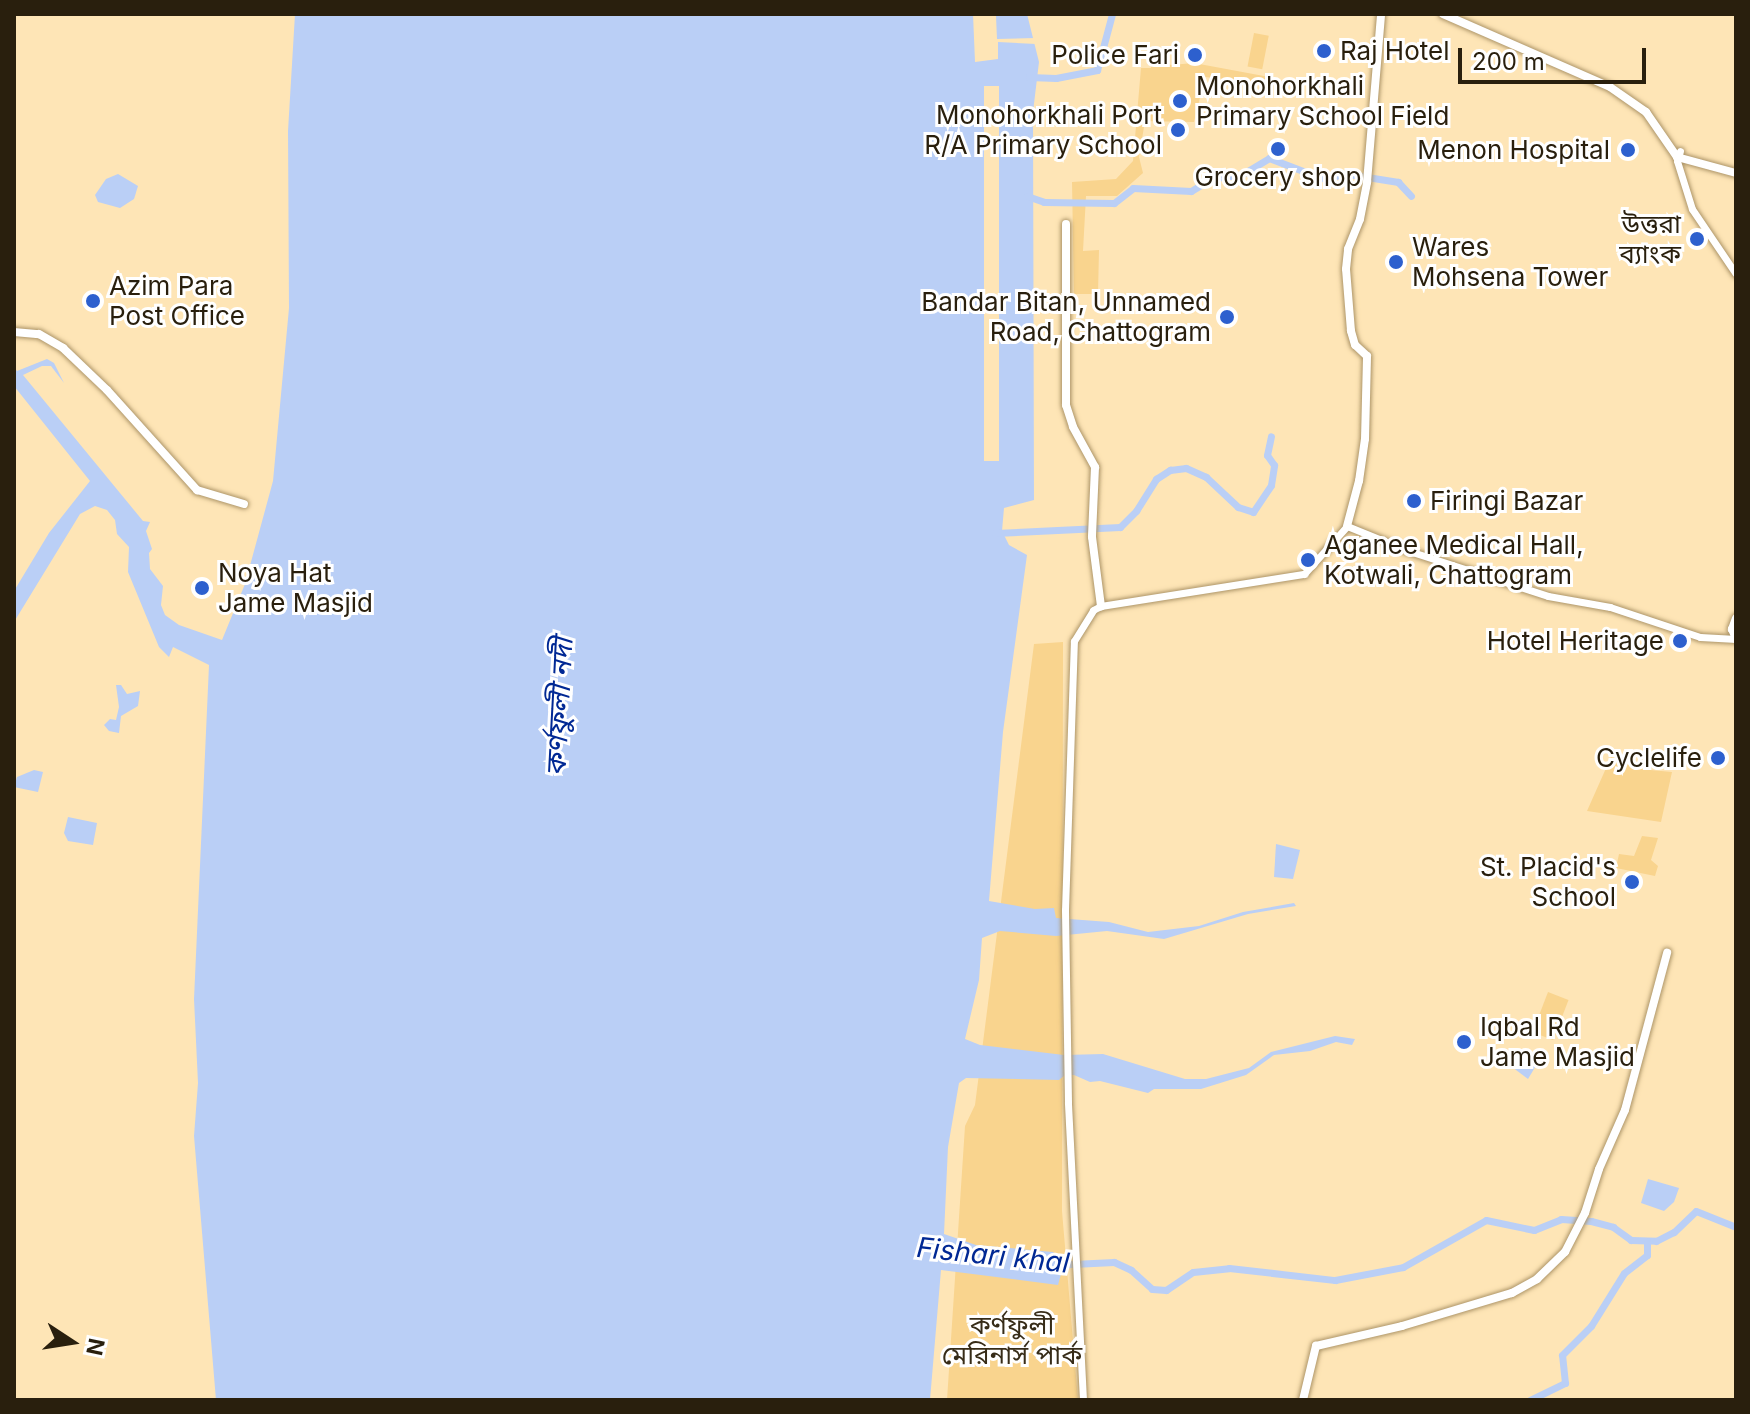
<!DOCTYPE html>
<meta charset="utf-8">
<style>
body{margin:0}
#map{position:relative;width:1750px;height:1414px;overflow:hidden;background:#fee5b6;font-family:Inter,"Noto Sans Bengali",sans-serif}
div>[style]{position:absolute}
[style*='--x']{left:calc(var(--x)*1px);top:calc(var(--y)*1px);width:calc(var(--w)*1px);rotate:calc(var(--a)*1deg)}
.green>*{inset:0;background:#f9d48e;transform-origin:0 0}
.water>*{inset:0;background:#bacff6}
.pier>*{inset:0;background:#fee5b6;transform-origin:0 0}
.canal>*{height:7px;margin:-3.5px;padding:0 3.5px;transform-origin:3.5px;border-radius:3.5px;background:#bacff6}
.roads{filter:drop-shadow(0 0 2px #ad9568) drop-shadow(0 0 2px #ad9568)}
.tertiary>*{height:7px;margin:-3.5px;padding:0 3.5px;transform-origin:3.5px;border-radius:3.5px;background:#fff}
.secondary>*{height:8px;margin:-4px;padding:0 4px;transform-origin:4px;border-radius:4px;background:#fff}
.dots>*{width:22px;height:22px;translate:-50% -50%;box-sizing:border-box;border:4px solid #fff;border-radius:50%}
span{translate:-50% -50%;white-space:nowrap;text-align:center;line-height:1.15;-webkit-text-stroke:6px #fff;paint-order:stroke}
.poi-label{font-size:26px;color:#291f0d}
.left{translate:0 -50%;text-align:left}
.right{translate:-100% -50%;text-align:right}
.park-label{font-size:26px;color:#372c18}
.water-label{font-size:28px;color:#002894;font-style:italic}
.frame{position:absolute;inset:0;border:16px solid #291f0d;pointer-events:none}
.north{position:absolute;left:32px;top:1302px;width:80px;height:80px;-webkit-text-stroke:6px #fff;paint-order:stroke;rotate:102deg;font-size:22px;font-weight:700;line-height:32px;text-align:center;color:#291f0d}
.north::after{content:'';display:block;margin:auto;width:28px;height:36px;background:#291f0d;clip-path:polygon(50% 0,100% 100%,50% 72%,0 100%)}
.scale{position:absolute;left:1458px;top:48px;width:188px;height:36px;box-sizing:border-box;border:4px solid #291f0d;border-top:0;padding-left:10px;font-size:24px;line-height:28px;white-space:nowrap;color:#291f0d;-webkit-text-stroke:6px #fff;paint-order:stroke}
</style>
<div id="map">
<div class="green">
<i style="left:1254px;top:33px;width:15px;height:34px;rotate:11deg"></i>
<i style="clip-path:polygon(1152px 56px,1171px 65px,1194px 63px,1275px 78px,1274px 84px,1205px 77px,1194px 122px,1145px 121px,1139px 157px,1143px 173px,1117px 196px,1086px 196px,1083px 251px,1099px 250px,1098px 294px,1074px 294px,1072px 182px,1116px 179px,1133px 161px,1141px 68px,1151px 68px)"></i>
<i style="clip-path:polygon(1063px 642px,1062px 1211px,1078px 1400px,947px 1400px,965px 1126px,975px 1105px,1034px 644px)"></i>
<i style="clip-path:polygon(1611px 757px,1639px 769px,1672px 772px,1661px 822px,1587px 811px)"></i>
<i style="clip-path:polygon(1642px 836px,1658px 838px,1651px 860px,1658px 866px,1655px 876px,1616px 868px,1619px 854px,1634px 856px)"></i>
<i style="left:1548px;top:992px;width:22px;height:43px;rotate:21deg"></i>
</div>
<div class="water">
<i style="clip-path:polygon(295px 14px,1027px 14px,1039px 62px,1033px 112px,1034px 500px,1004px 508px,1002px 531px,1009px 545px,1027px 555px,1003px 732px,989px 901px,1035px 909px,1054px 908px,1056px 918px,1109px 922px,1148px 932px,1199px 926px,1243px 912px,1294px 903px,1296px 906px,1248px 914px,1164px 939px,1107px 931px,1056px 936px,1000px 931px,982px 938px,979px 980px,965px 1039px,980px 1045px,1064px 1055px,1103px 1054px,1185px 1079px,1206px 1079px,1249px 1068px,1271px 1052px,1335px 1036px,1355px 1039px,1352px 1045px,1336px 1042px,1310px 1051px,1274px 1055px,1246px 1075px,1201px 1089px,1154px 1089px,1148px 1093px,1100px 1081px,1090px 1082px,1074px 1075px,1065px 1075px,1059px 1080px,966px 1078px,959px 1083px,948px 1147px,944px 1234px,976px 1245px,1053px 1252px,1061px 1260px,1061px 1274px,1058px 1285px,941px 1270px,930px 1400px,216px 1400px,194px 1136px,198px 1083px,194px 999px,209px 665px,173px 647px,169px 657px,159px 647px,128px 572px,129px 547px,117px 534px,115px 520px,107px 510px,95px 506px,80px 514px,14px 622px,14px 591px,49px 533px,90px 481px,14px 386px,14px 367px,17px 371px,47px 359px,54px 363px,64px 383px,51px 366px,42px 366px,23px 375px,143px 521px,150px 522px,146px 531px,152px 549px,149px 553px,150px 569px,163px 586px,161px 605px,165px 615px,179px 625px,222px 640px,245px 584px,273px 481px,289px 308px,288px 131px)"></i>
<i style="clip-path:polygon(118px 174px,138px 186px,134px 199px,120px 208px,98px 202px,95px 195px,106px 179px)"></i>
<i style="clip-path:polygon(116px 685px,121px 685px,127px 694px,140px 691px,138px 706px,121px 716px,119px 733px,109px 731px,104px 725px,110px 719px,116px 720px,119px 707px)"></i>
<i style="clip-path:polygon(34px 770px,43px 772px,38px 792px,14px 787px,17px 777px)"></i>
<i style="clip-path:polygon(68px 817px,97px 823px,93px 845px,68px 841px,64px 833px)"></i>
<i style="clip-path:polygon(1276px 844px,1300px 850px,1293px 879px,1274px 877px)"></i>
<i style="clip-path:polygon(1517px 1048px,1537px 1064px,1528px 1079px,1508px 1064px)"></i>
<i style="clip-path:polygon(1648px 1179px,1679px 1188px,1674px 1202px,1664px 1211px,1641px 1203px)"></i>
</div>
<div class="pier">
<i style="clip-path:polygon(973px 14px,996px 16px,997px 39px,1035px 38px,1036px 44px,998px 42px,998px 59px,975px 62px)"></i>
<i style="left:984px;top:86px;width:15px;height:375px"></i>
</div>
<div class="canal">
<i style="--x:1029;--y:77;--w:27;--a:2"></i>
<i style="--x:1056;--y:78;--w:42;--a:-11"></i>
<i style="--x:1097;--y:70;--w:58;--a:-75"></i>
<i style="--x:1027;--y:196;--w:18;--a:19"></i>
<i style="--x:1044;--y:202;--w:70;--a:0.8"></i>
<i style="--x:1114;--y:203;--w:24;--a:-38"></i>
<i style="--x:1133;--y:188;--w:58;--a:3"></i>
<i style="--x:1191;--y:191;--w:26;--a:-31"></i>
<i style="--x:1213;--y:178;--w:28;--a:-6"></i>
<i style="--x:1241;--y:175;--w:33;--a:-31"></i>
<i style="--x:1269;--y:158;--w:56;--a:21"></i>
<i style="--x:1321;--y:178;--w:27;--a:-8"></i>
<i style="--x:1348;--y:174;--w:51;--a:9.1"></i>
<i style="--x:1398;--y:182;--w:19;--a:47"></i>
<i style="--x:995;--y:533;--w:125;--a:-2.7"></i>
<i style="--x:1120;--y:527;--w:23;--a:-45"></i>
<i style="--x:1136;--y:511;--w:38;--a:-58"></i>
<i style="--x:1156;--y:479;--w:17;--a:-33"></i>
<i style="--x:1170;--y:470;--w:16;--a:-7"></i>
<i style="--x:1186;--y:468;--w:22;--a:24"></i>
<i style="--x:1206;--y:477;--w:44;--a:43.2"></i>
<i style="--x:1238;--y:507;--w:16;--a:18"></i>
<i style="--x:1253;--y:512;--w:32;--a:-56"></i>
<i style="--x:1271;--y:485;--w:20;--a:-81"></i>
<i style="--x:1274;--y:465;--w:12;--a:-125"></i>
<i style="--x:1267;--y:455;--w:19;--a:-78"></i>
<i style="--x:1052;--y:1265;--w:62;--a:-2.8"></i>
<i style="--x:1114;--y:1262;--w:19;--a:25"></i>
<i style="--x:1131;--y:1270;--w:28;--a:42"></i>
<i style="--x:1152;--y:1289;--w:14;--a:4"></i>
<i style="--x:1166;--y:1290;--w:32;--a:-34"></i>
<i style="--x:1193;--y:1272;--w:36;--a:-6"></i>
<i style="--x:1229;--y:1268;--w:107;--a:6.5"></i>
<i style="--x:1335;--y:1280;--w:69;--a:-10.8"></i>
<i style="--x:1403;--y:1267;--w:95;--a:-29.5"></i>
<i style="--x:1486;--y:1220;--w:49;--a:11.8"></i>
<i style="--x:1534;--y:1230;--w:29;--a:-22"></i>
<i style="--x:1561;--y:1219;--w:30;--a:4"></i>
<i style="--x:1591;--y:1221;--w:23;--a:15"></i>
<i style="--x:1613;--y:1227;--w:22;--a:36"></i>
<i style="--x:1631;--y:1240;--w:25;--a:2"></i>
<i style="--x:1656;--y:1241;--w:20;--a:-27"></i>
<i style="--x:1674;--y:1232;--w:30;--a:-44"></i>
<i style="--x:1696;--y:1211;--w:43;--a:21.8"></i>
<i style="--x:1530;--y:1400;--w:39;--a:-26"></i>
<i style="--x:1565;--y:1383;--w:28;--a:-96"></i>
<i style="--x:1562;--y:1355;--w:41;--a:-45"></i>
<i style="--x:1591;--y:1326;--w:62;--a:-58.1"></i>
<i style="--x:1624;--y:1273;--w:29;--a:-38"></i>
<i style="--x:1647;--y:1255;--w:14;--a:-90"></i>
</div>
<div class="roads">
<div class="tertiary">
<i style="--x:1680;--y:151;--w:10;--a:107"></i>
<i style="--x:1677;--y:161;--w:50;--a:72.6"></i>
<i style="--x:1692;--y:209;--w:78;--a:55.9"></i>
<i style="--x:1083;--y:1400;--w:298;--a:-92.9"></i>
<i style="--x:1068;--y:1102;--w:192;--a:-90.9"></i>
<i style="--x:1065;--y:910;--w:269;--a:-88.1"></i>
<i style="--x:1074;--y:641;--w:36;--a:-58"></i>
<i style="--x:1093;--y:610;--w:9;--a:-27"></i>
<i style="--x:1101;--y:606;--w:206;--a:-9"></i>
<i style="--x:1304;--y:574;--w:64;--a:-48.1"></i>
<i style="--x:1347;--y:526;--w:64;--a:22.1"></i>
<i style="--x:1406;--y:550;--w:149;--a:17.9"></i>
<i style="--x:1548;--y:596;--w:63;--a:10.1"></i>
<i style="--x:1610;--y:607;--w:95;--a:18.4"></i>
<i style="--x:1700;--y:637;--w:36;--a:3"></i>
</div>
<div class="secondary">
<i style="--x:1443;--y:14;--w:182;--a:23.6"></i>
<i style="--x:1610;--y:87;--w:44;--a:34.8"></i>
<i style="--x:1646;--y:112;--w:55;--a:55.4"></i>
<i style="--x:1677;--y:157;--w:61;--a:15.2"></i>
<i style="--x:1066;--y:224;--w:181;--a:90"></i>
<i style="--x:1066;--y:405;--w:23;--a:72"></i>
<i style="--x:1073;--y:427;--w:46;--a:61.2"></i>
<i style="--x:1095;--y:467;--w:70;--a:92.5"></i>
<i style="--x:1092;--y:537;--w:70;--a:82.6"></i>
<i style="--x:14;--y:332;--w:25;--a:5"></i>
<i style="--x:39;--y:334;--w:28;--a:30"></i>
<i style="--x:63;--y:348;--w:61;--a:43.7"></i>
<i style="--x:107;--y:390;--w:135;--a:48"></i>
<i style="--x:197;--y:490;--w:49;--a:16.6"></i>
<i style="--x:1347;--y:526;--w:47;--a:-75.1"></i>
<i style="--x:1359;--y:481;--w:42;--a:-81.9"></i>
<i style="--x:1365;--y:439;--w:83;--a:-88.6"></i>
<i style="--x:1367;--y:356;--w:16;--a:-137"></i>
<i style="--x:1355;--y:345;--w:15;--a:-106"></i>
<i style="--x:1351;--y:331;--w:62;--a:-94.6"></i>
<i style="--x:1346;--y:269;--w:20;--a:-84"></i>
<i style="--x:1348;--y:249;--w:32;--a:-68"></i>
<i style="--x:1360;--y:219;--w:38;--a:-79"></i>
<i style="--x:1367;--y:182;--w:169;--a:-85.2"></i>
<i style="--x:1736;--y:618;--w:12;--a:110"></i>
<i style="--x:1732;--y:629;--w:11;--a:68"></i>
<i style="--x:1303;--y:1400;--w:56;--a:-76.5"></i>
<i style="--x:1316;--y:1346;--w:88;--a:-13.1"></i>
<i style="--x:1402;--y:1326;--w:115;--a:-16.7"></i>
<i style="--x:1512;--y:1293;--w:29;--a:-29"></i>
<i style="--x:1537;--y:1279;--w:39;--a:-44"></i>
<i style="--x:1565;--y:1252;--w:44;--a:-62.9"></i>
<i style="--x:1585;--y:1213;--w:46;--a:-72.3"></i>
<i style="--x:1599;--y:1169;--w:64;--a:-66.2"></i>
<i style="--x:1625;--y:1110;--w:163;--a:-75"></i>
</div>
</div>
<div class="dots">
<i style="left:1324px;top:51px;background:#2d60ce"></i>
<i style="left:1195px;top:55px;background:#2d60ce"></i>
<i style="left:1180px;top:101px;background:#2d60ce"></i>
<i style="left:1178px;top:130px;background:#2d60ce"></i>
<i style="left:1278px;top:149px;background:#2d60ce"></i>
<i style="left:1628px;top:150px;background:#2d60ce"></i>
<i style="left:1697px;top:239px;background:#2d60ce"></i>
<i style="left:1396px;top:262px;background:#2d60ce"></i>
<i style="left:93px;top:301px;background:#2d60ce"></i>
<i style="left:1227px;top:317px;background:#2d60ce"></i>
<i style="left:1414px;top:501px;background:#2d60ce"></i>
<i style="left:1308px;top:560px;background:#2d60ce"></i>
<i style="left:202px;top:588px;background:#2d60ce"></i>
<i style="left:1680px;top:641px;background:#2d60ce"></i>
<i style="left:1718px;top:758px;background:#2d60ce"></i>
<i style="left:1632px;top:882px;background:#2d60ce"></i>
<i style="left:1464px;top:1042px;background:#2d60ce"></i>
</div>
<div class="poi-label">
<span class="left" style="left:1340px;top:51px">Raj Hotel</span>
<span class="right" style="left:1179px;top:55px">Police Fari</span>
<span class="left" style="left:1196px;top:101px">Monohorkhali<br>Primary School Field</span>
<span class="right" style="left:1162px;top:130px">Monohorkhali Port<br>R/A Primary School</span>
<span class="right" style="left:1610px;top:150px">Menon Hospital</span>
<span style="left:1278px;top:177px">Grocery shop</span>
<span class="right" style="left:1681px;top:239px">উত্তরা<br>ব্যাংক</span>
<span class="left" style="left:1412px;top:262px">Wares<br>Mohsena Tower</span>
<span class="left" style="left:109px;top:301px">Azim Para<br>Post Office</span>
<span class="right" style="left:1211px;top:317px">Bandar Bitan, Unnamed<br>Road, Chattogram</span>
<span class="left" style="left:1430px;top:501px">Firingi Bazar</span>
<span class="left" style="left:1324px;top:560px">Aganee Medical Hall,<br>Kotwali, Chattogram</span>
<span class="left" style="left:218px;top:588px">Noya Hat<br>Jame Masjid</span>
<span class="right" style="left:1664px;top:641px">Hotel Heritage</span>
<span class="right" style="left:1702px;top:758px">Cyclelife</span>
<span class="right" style="left:1616px;top:882px">St. Placid's<br>School</span>
<span class="left" style="left:1480px;top:1042px">Iqbal Rd<br>Jame Masjid</span>
</div>
<div class="park-label">
<span style="left:1012px;top:1340px">কর্ণফুলী<br>মেরিনার্স পার্ক</span>
</div>
<div class="water-label">
<span style="left:559px;top:707px;rotate:-87deg">কর্ণফুলী নদী</span>
<span style="left:993px;top:1255px;rotate:6deg">Fishari khal</span>
</div>
<div class="frame"></div>
<div class="north">N</div>
<div class="scale">200 m</div>
</div>
